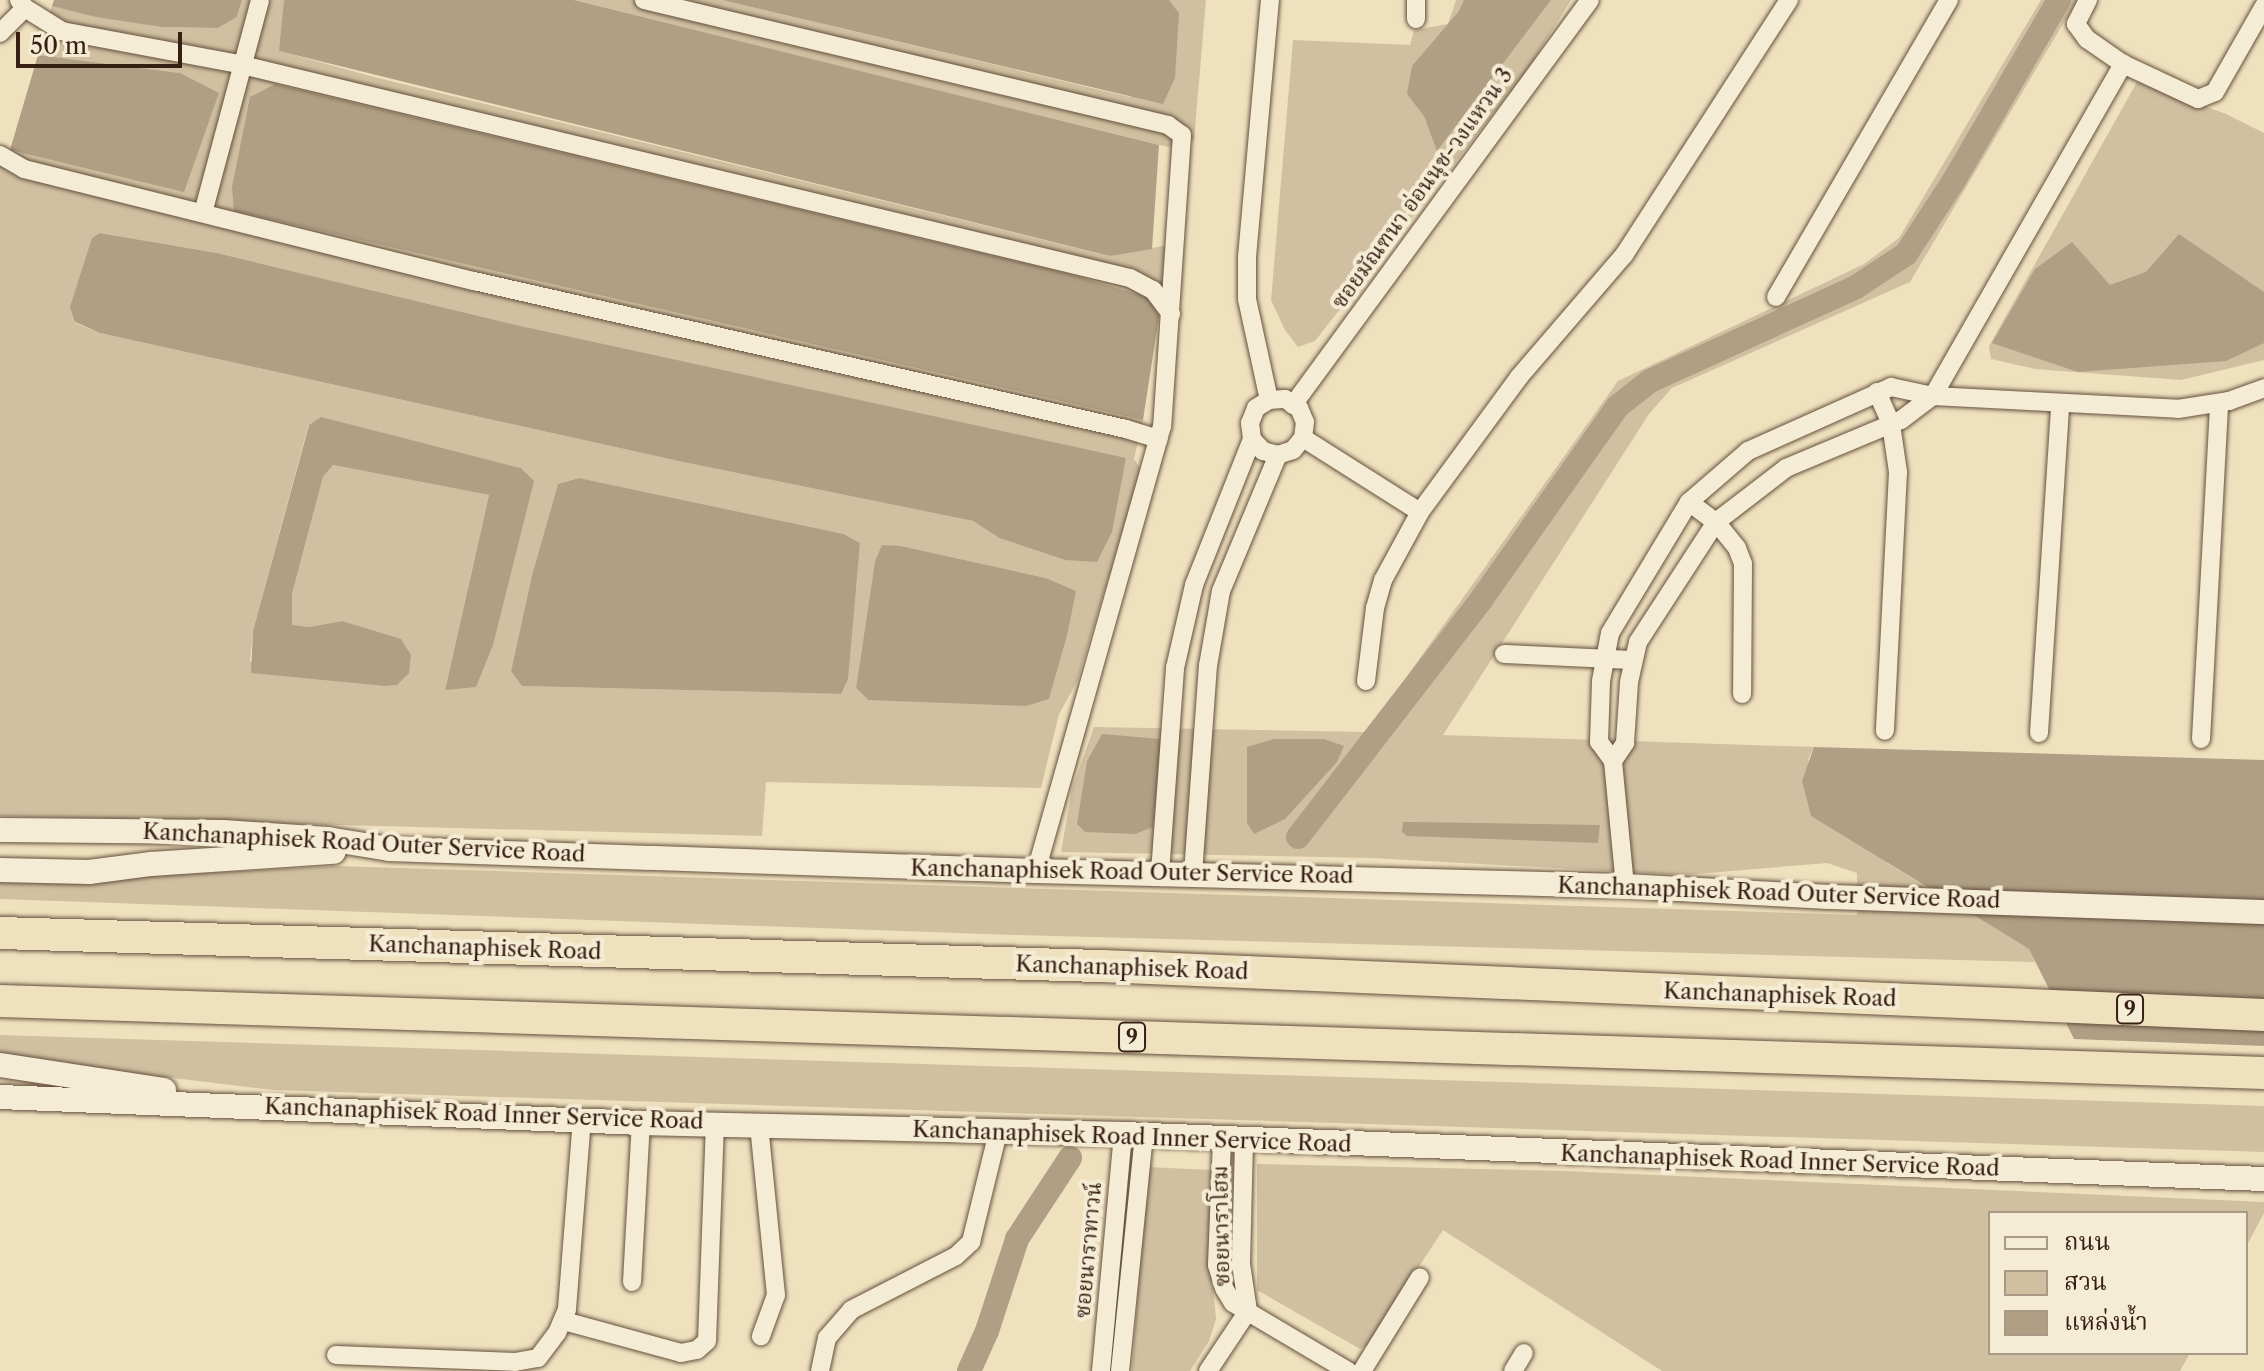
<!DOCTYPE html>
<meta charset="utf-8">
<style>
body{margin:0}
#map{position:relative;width:2264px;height:1371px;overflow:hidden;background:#efe1be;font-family:"Libre Caslon Text","Noto Serif Thai",serif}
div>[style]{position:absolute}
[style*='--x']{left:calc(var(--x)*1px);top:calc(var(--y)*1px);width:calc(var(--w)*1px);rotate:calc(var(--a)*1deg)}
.green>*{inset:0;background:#d0c0a1}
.water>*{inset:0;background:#b09f84}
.canal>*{height:24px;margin:-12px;padding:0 12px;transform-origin:12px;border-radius:12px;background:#b09f84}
.roads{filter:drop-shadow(0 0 2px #65503e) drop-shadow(0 0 2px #65503e)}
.street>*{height:18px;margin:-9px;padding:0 9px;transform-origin:9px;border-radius:9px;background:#f5ecd5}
.secondary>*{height:24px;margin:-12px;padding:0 12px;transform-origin:12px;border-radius:12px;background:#f5ecd5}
.highway>*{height:32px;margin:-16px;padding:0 16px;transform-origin:16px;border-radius:16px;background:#efe1be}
span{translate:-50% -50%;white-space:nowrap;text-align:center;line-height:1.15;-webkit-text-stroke:8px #f5ecd5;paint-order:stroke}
.shield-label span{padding:2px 6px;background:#f5ecd5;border:2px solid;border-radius:6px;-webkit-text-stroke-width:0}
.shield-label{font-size:20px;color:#371f13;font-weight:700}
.street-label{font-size:22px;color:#371f13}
.legend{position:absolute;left:1988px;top:1211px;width:260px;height:144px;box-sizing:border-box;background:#f5ecd5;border:2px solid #a99a87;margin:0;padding:10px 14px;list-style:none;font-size:24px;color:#371f13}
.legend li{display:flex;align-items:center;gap:16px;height:40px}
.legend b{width:40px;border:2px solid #a99a87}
.scale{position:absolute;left:16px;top:32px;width:166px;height:36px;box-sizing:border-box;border:4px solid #371f13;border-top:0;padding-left:10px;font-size:24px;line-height:28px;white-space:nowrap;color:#371f13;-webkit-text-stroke:6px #f5ecd5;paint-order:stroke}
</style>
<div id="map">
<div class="green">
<i style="clip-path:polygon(evenodd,242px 0,284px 0,280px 51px,374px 77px,1110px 256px,1168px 245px,1159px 316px,1148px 297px,1069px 274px,275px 84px,235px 211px,1143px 420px,1134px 459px,1141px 469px,1077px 682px,1059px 714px,1041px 788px,766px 782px,762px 836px,0 816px,0 163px,6px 164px,10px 150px,184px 191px,180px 73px,38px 55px,52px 6px,162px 27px,218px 28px,237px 17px,242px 0,100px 233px,217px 253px,525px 327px,1065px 560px,999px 538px,973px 521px,683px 462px,100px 333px,75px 323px,100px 233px,242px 0,321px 418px,521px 468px,533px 481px,445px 689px,489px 495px,333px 465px,323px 477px,292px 594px,292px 626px,309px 627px,342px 621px,250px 662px,253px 631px,308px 426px,321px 418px,242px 0,579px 478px,844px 534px,860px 543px,841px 694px,523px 686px,511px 671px,532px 575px,558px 484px,579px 478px,242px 0,901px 546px,1046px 578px,1075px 591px,1067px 636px,1049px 699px,868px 700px,856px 688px,875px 561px,901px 546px)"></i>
<i style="clip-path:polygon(574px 0,722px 0,1130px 97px,1179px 13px,1169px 0,1206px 0,1194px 140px,1169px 147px,1159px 145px)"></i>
<i style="clip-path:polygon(1456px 0,1571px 0,1526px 72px,1315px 341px,1298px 347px,1285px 330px,1271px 300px,1293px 40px,1410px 45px,1414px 30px,1448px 24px)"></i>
<i style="clip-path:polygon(2041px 0,2077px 0,1910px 282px,1672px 388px,1649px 414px,1443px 735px,1814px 747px,1808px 760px,1887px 863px,2029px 949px,2035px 962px,1013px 935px,0 899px,0 878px,148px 876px,337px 866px,1857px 915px,1857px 873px,1827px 863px,1683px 875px,1371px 858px,1061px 852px,1072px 789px,1094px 727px,1367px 732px,1618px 381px,1864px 264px,1899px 238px)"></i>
<i style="clip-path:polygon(2137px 82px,2226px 114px,2264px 133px,2264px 360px,2181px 380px,2035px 369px,1991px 359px,1989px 346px)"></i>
<i style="clip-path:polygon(0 1035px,2264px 1106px,2264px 1152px,273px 1090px,0 1057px)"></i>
<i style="clip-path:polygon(1257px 1164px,1565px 1171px,2264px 1202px,2264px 1213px,2246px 1247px,2246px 1213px,1990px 1213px,1990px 1353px,2190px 1353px,2180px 1371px,1662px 1371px,1443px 1230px,1367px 1345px,1360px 1349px,1257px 1290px)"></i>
<i style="clip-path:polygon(1147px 1167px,1212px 1170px,1209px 1244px,1216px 1319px,1209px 1341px,1190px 1371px,1132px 1371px)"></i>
</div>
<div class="water">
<i style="clip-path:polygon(54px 0,242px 0,237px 17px,218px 28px,162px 27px,96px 17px,52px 6px)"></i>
<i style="clip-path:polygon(284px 0,574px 0,1159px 145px,1152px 249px,1110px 256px,279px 51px)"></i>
<i style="clip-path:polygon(722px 0,1169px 0,1179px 13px,1175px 78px,1163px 104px)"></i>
<i style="clip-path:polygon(1464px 0,1551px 0,1437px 151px,1424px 116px,1407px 94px,1412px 66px,1459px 11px)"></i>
<i style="clip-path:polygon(38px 55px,180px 73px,219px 93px,184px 192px,10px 150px)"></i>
<i style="clip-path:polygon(275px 84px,1069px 274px,1148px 297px,1159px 316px,1143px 420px,234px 211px,232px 187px,250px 97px)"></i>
<i style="clip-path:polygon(100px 233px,217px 253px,525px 327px,1126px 458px,1112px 532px,1097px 562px,1065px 560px,999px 538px,973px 521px,683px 462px,100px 333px,75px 322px,70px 307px,92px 238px)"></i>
<i style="clip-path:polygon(2179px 234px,2264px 292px,2264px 343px,2226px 361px,2078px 372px,1992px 343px,2035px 269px,2072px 242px,2110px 285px,2146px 272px)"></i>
<i style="clip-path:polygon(321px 417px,521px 468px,534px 481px,493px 645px,476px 687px,445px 690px,489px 495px,333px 465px,323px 477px,292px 594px,292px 625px,309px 627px,342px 621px,401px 639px,411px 655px,409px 673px,397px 685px,385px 686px,251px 673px,253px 631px,309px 425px)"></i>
<i style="clip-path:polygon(579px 478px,844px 534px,860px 543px,848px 679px,841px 694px,522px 686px,511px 671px,532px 575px,558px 484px)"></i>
<i style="clip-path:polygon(882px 545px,901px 546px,1046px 578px,1076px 591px,1067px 636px,1049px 699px,1026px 706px,868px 700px,856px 688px,875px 561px)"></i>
<i style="clip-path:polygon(1102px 734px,1161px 739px,1153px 827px,1135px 834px,1085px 832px,1077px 824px,1087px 761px)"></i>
<i style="clip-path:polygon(1274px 739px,1324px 739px,1344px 746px,1337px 762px,1285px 819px,1254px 834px,1247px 823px,1247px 747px)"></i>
<i style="clip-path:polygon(1814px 747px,2264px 760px,2264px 1046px,2074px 1039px,2029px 949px,1811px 816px,1802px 781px)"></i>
<i style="clip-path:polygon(1403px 822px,1416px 822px,1600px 825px,1598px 843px,1407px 836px,1402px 832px)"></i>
</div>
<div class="canal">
<i style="--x:1298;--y:837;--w:299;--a:-52.3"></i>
<i style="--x:1481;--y:600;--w:237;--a:-54.8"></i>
<i style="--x:1618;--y:406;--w:41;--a:-38"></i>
<i style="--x:1650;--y:381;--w:226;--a:-24.5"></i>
<i style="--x:1856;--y:287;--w:60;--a:-33.4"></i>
<i style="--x:1906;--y:254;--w:86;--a:-56.9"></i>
<i style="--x:1953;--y:182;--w:211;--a:-59.8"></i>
<i style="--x:969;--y:1371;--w:44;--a:-65.8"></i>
<i style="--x:987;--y:1331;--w:97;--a:-71.9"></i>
<i style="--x:1017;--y:1239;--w:97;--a:-56.8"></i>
</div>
<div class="roads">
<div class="street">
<i style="--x:19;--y:0;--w:10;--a:53"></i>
<i style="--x:25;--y:8;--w:44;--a:31.9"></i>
<i style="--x:62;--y:31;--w:179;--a:10.6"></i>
<i style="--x:238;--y:64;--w:917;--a:13.49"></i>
<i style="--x:1130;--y:278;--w:26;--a:28"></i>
<i style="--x:1153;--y:290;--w:30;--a:53"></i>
<i style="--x:644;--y:0;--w:539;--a:13.42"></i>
<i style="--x:1168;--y:125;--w:17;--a:36"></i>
<i style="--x:1182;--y:135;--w:292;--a:93.9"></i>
<i style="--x:1162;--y:426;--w:462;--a:105.8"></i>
<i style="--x:2088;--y:0;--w:27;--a:117"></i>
<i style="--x:2076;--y:24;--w:19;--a:54"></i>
<i style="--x:2087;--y:39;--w:44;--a:34.8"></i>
<i style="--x:2123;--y:64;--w:83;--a:25"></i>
<i style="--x:2198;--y:99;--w:18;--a:-22"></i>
<i style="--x:2215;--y:92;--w:99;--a:-60.3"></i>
<i style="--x:1416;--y:19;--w:19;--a:-90"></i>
<i style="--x:0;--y:33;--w:35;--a:-45"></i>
<i style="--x:0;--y:155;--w:28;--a:30"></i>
<i style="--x:24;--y:169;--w:464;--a:14"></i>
<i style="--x:474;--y:281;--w:669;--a:12.79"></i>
<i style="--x:1126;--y:429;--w:34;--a:17"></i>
<i style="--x:203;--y:213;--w:220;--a:-75"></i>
<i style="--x:1776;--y:297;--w:344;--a:-59.8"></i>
<i style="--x:1877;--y:392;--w:35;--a:66"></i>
<i style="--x:1891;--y:424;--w:49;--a:81.7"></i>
<i style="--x:1898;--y:472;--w:259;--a:92.9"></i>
<i style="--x:1269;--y:400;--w:103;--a:-102.3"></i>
<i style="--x:1247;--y:299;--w:42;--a:-90"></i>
<i style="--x:1247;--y:257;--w:258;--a:-84.9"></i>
<i style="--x:1293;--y:405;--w:502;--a:-53.75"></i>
<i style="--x:1303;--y:438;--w:138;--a:32.3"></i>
<i style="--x:1689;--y:502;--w:34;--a:37"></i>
<i style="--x:1716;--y:522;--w:33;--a:51"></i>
<i style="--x:1737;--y:548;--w:17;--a:69"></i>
<i style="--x:1743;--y:564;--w:130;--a:90.4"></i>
<i style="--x:1504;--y:654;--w:129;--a:2.7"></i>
<i style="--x:1366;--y:681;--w:74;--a:-83"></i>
<i style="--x:1375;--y:608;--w:29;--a:-74"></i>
<i style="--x:1383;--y:580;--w:77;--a:-61.4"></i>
<i style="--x:1420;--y:512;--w:167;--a:-53.7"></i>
<i style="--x:1519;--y:377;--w:161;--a:-49.3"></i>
<i style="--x:1624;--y:255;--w:304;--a:-57.1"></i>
<i style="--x:2039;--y:733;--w:330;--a:-86.3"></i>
<i style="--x:2201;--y:739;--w:336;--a:-86.9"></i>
<i style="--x:1613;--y:761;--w:22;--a:-56"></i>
<i style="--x:1625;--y:743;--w:61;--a:-86.2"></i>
<i style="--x:1629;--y:682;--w:41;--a:-77.3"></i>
<i style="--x:1638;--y:642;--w:143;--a:-57"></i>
<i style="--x:1716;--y:522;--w:88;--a:-37.6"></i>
<i style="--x:1786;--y:468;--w:125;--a:-22.7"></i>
<i style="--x:1901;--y:420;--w:40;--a:-37"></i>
<i style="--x:1933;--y:396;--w:383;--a:-60.2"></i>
<i style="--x:1160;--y:873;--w:206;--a:-85.8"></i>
<i style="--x:1175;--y:668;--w:85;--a:-77.1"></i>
<i style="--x:1194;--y:585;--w:157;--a:-68.3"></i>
<i style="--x:1252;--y:439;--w:16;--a:-97"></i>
<i style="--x:1250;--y:423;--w:16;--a:-68"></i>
<i style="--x:1256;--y:408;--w:15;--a:-32"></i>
<i style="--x:1269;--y:400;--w:16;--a:-4"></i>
<i style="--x:1285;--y:399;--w:17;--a:33"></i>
<i style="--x:1299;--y:408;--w:15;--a:67"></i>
<i style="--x:1305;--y:422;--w:16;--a:97"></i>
<i style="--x:1303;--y:438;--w:16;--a:130"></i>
<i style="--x:1293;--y:450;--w:16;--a:162"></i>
<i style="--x:1278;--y:455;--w:16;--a:-165"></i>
<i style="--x:1263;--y:451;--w:16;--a:-133"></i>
<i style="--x:1193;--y:874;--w:209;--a:-85.9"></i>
<i style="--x:1208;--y:666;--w:76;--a:-80.2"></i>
<i style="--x:1221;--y:591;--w:147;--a:-67.3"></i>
<i style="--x:1625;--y:886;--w:126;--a:-95.5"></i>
<i style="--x:1613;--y:761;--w:24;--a:-126"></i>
<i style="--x:1599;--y:742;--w:61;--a:-88.1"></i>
<i style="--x:1601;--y:681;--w:49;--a:-79.4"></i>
<i style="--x:1610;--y:633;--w:153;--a:-58.9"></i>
<i style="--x:1689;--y:502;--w:78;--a:-40.8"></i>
<i style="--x:1748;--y:451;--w:157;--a:-24.1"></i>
<i style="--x:1891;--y:387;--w:43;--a:12.1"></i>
<i style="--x:1933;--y:396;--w:245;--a:3"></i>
<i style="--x:2178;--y:409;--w:52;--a:-8.9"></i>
<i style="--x:2229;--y:401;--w:37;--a:-20"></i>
<i style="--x:759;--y:1125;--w:171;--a:84.3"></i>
<i style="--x:776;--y:1295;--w:44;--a:110.1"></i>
<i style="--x:1222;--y:1140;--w:125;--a:92.3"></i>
<i style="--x:1217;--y:1265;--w:24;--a:73"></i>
<i style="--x:1224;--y:1288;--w:17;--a:59"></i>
<i style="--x:1233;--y:1303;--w:134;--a:30.6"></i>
<i style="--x:1244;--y:1141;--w:123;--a:91.4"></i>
<i style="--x:1241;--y:1264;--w:48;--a:81.5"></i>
<i style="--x:632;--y:1282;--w:159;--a:-86.8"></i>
<i style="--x:564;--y:1321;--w:121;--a:15.3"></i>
<i style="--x:681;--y:1353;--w:16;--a:-11"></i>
<i style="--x:697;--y:1350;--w:13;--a:-42"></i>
<i style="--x:707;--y:1341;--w:217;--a:-87.9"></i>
<i style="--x:336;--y:1355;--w:179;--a:2.2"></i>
<i style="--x:515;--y:1362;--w:23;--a:-10"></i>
<i style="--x:538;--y:1358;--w:31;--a:-53"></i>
<i style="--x:557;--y:1333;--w:26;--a:-67"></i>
<i style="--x:567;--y:1309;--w:190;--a:-85.5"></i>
<i style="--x:820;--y:1371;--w:34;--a:-78"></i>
<i style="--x:827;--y:1338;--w:37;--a:-49"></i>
<i style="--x:851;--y:1310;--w:118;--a:-27.2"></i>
<i style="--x:956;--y:1256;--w:21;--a:-43"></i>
<i style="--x:971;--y:1242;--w:113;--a:-76.2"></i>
<i style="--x:1101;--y:1371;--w:238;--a:-84.7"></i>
<i style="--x:1120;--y:1371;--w:236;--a:-84.2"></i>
<i style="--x:1208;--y:1371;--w:72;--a:-56.3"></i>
<i style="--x:1362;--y:1371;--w:110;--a:-58.3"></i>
<i style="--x:1513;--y:1371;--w:21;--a:-59"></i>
</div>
<div class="secondary">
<i style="--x:0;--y:830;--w:223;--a:0.5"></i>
<i style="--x:223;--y:832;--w:105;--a:3.8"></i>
<i style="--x:328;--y:839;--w:62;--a:9.3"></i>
<i style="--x:389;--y:849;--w:647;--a:1.95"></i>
<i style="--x:1036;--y:871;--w:589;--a:1.46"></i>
<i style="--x:1625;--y:886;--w:204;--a:3.1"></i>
<i style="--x:1829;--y:897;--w:435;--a:2"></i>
<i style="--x:0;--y:870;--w:89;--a:1.3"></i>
<i style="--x:89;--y:872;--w:63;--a:-7.4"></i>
<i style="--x:151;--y:864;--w:183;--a:-3.8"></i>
<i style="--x:0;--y:1065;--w:166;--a:8.7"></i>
<i style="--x:0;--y:1097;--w:642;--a:2.32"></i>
<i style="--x:641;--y:1123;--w:482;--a:1.3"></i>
<i style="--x:1123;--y:1134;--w:1142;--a:2.26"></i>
</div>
<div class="highway">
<i style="--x:0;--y:933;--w:1102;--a:1.72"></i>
<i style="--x:1102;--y:966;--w:1163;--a:2.41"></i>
<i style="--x:0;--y:1001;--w:2265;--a:1.82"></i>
</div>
</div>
<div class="shield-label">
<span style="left:2130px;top:1009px">9</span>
<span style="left:1132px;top:1037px">9</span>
</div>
<div class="street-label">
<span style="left:1422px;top:188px;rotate:-54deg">ซอยมัณฑนา อ่อนนุช-วงแหวน 3</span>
<span style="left:364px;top:843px;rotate:3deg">Kanchanaphisek Road Outer Service Road</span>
<span style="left:1132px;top:872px;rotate:1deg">Kanchanaphisek Road Outer Service Road</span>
<span style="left:1779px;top:893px;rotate:2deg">Kanchanaphisek Road Outer Service Road</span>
<span style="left:485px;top:948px;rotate:2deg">Kanchanaphisek Road</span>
<span style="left:1132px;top:968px;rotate:2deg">Kanchanaphisek Road</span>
<span style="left:1780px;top:995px;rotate:2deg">Kanchanaphisek Road</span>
<span style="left:484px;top:1114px;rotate:2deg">Kanchanaphisek Road Inner Service Road</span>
<span style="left:1132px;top:1137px;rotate:2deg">Kanchanaphisek Road Inner Service Road</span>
<span style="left:1780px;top:1161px;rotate:2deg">Kanchanaphisek Road Inner Service Road</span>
<span style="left:1221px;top:1226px;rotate:-91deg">ซอยนาราโฮม</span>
<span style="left:1088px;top:1250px;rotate:-85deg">ซอยนาราทาวน์</span>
</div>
<ul class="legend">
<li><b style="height:10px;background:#f5ecd5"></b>ถนน</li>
<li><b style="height:22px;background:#d0c0a1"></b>สวน</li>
<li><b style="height:22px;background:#b09f84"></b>แหล่งน้ำ</li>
</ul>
<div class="scale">50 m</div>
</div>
